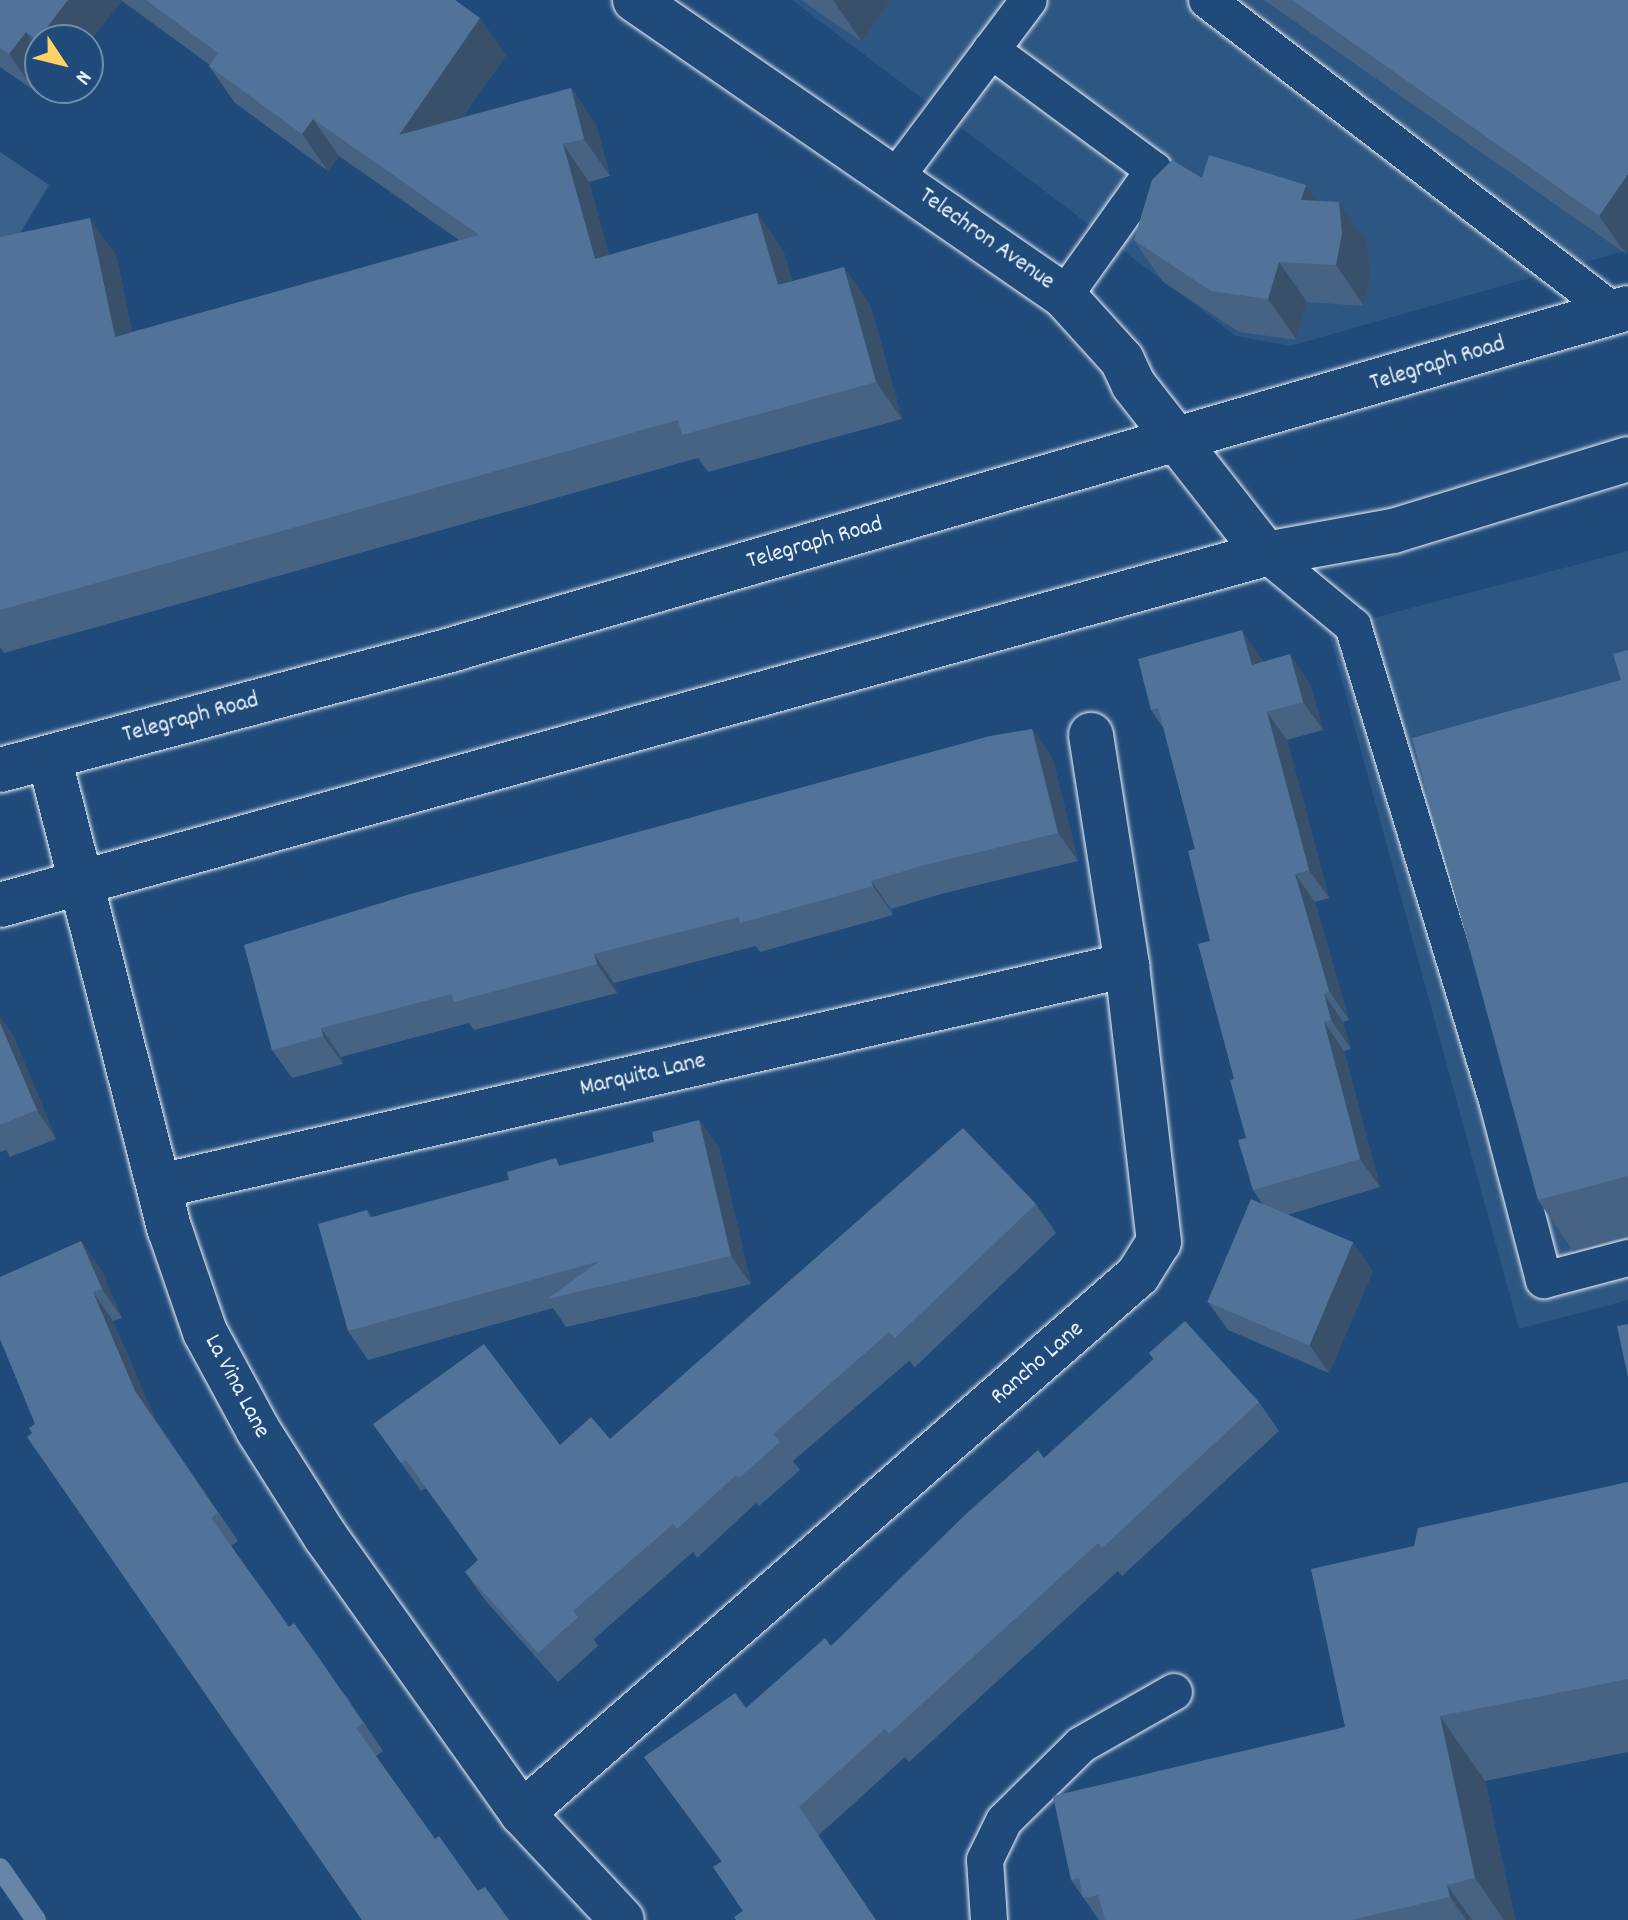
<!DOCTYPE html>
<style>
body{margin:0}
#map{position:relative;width:1628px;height:1920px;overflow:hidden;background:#1f4a7a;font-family:Dekko,sans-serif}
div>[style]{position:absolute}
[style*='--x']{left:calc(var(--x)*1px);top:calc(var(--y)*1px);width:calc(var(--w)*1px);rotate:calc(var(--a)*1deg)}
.built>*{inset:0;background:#2e5683}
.green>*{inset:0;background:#3c628c}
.stream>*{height:20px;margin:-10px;padding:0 10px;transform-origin:10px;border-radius:10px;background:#6685a7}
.roads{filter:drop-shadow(0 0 2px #e8f1f8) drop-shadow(0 0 2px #e8f1f8)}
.service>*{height:36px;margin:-18px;padding:0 18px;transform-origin:18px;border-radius:18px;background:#1f4a7a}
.minor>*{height:44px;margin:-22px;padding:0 22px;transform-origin:22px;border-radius:22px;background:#1f4a7a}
.primary>*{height:44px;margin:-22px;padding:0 22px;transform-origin:22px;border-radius:22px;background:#1f4a7a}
.wall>*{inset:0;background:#466384}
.shaded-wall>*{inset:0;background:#39506b}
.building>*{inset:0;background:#517399;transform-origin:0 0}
span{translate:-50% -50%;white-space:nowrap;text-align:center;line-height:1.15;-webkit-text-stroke:8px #1f4a7a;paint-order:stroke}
.street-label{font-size:24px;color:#e8f1f8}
.north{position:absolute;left:24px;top:24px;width:80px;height:80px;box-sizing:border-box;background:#1f4a7a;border:2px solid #6f8dac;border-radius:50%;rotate:125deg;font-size:22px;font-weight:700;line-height:32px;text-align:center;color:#e8f1f8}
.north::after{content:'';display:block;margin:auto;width:28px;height:36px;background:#ffd166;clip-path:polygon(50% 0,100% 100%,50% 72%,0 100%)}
</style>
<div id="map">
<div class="built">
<i style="clip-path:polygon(792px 0,1474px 0,1628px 250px,1290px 346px,1236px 336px)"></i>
<i style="clip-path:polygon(1628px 551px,1628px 1300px,1519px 1329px,1328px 630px)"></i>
</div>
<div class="green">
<i style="clip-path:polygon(0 152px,49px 185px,0 267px)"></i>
</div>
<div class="stream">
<i style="--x:0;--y:1868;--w:63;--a:55.3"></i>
</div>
<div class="roads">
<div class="service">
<i style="--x:1207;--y:0;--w:513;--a:37.47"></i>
<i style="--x:991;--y:50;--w:202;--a:36.4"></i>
<i style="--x:1154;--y:170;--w:155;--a:125.5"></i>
<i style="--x:896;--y:177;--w:221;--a:-53.1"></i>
<i style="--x:1266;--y:554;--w:113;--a:39.6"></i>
<i style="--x:1353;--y:626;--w:495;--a:73.1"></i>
<i style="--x:1497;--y:1100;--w:186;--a:75.4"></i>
<i style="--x:1544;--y:1280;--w:87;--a:-14.7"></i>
<i style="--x:989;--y:1920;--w:60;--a:-93.8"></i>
<i style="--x:985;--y:1860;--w:43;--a:-64"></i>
<i style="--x:1004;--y:1821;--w:108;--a:-44.6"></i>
<i style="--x:1081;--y:1745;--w:107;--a:-29.7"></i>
</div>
<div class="minor">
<i style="--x:635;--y:0;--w:521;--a:34.6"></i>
<i style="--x:1064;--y:296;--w:86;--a:47.8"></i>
<i style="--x:1122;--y:360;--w:26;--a:65"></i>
<i style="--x:1133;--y:384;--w:216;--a:52"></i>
<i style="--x:49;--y:757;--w:488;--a:75.7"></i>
<i style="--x:170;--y:1230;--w:108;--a:71.1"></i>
<i style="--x:205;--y:1332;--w:111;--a:61.6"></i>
<i style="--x:258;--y:1430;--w:125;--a:57.7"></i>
<i style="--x:325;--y:1536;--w:340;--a:54.6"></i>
<i style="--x:522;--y:1813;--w:146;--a:46.9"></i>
<i style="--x:160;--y:1186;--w:992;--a:-12.87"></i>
<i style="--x:522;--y:1813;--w:818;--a:-41.13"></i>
<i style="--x:1138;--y:1275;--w:39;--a:-58"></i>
<i style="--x:1159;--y:1242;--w:279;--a:-96.6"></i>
<i style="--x:1127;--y:965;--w:233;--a:-98.9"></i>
</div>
<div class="primary">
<i style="--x:0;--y:770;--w:473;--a:-14.9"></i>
<i style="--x:457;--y:648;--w:1219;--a:-16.19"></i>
<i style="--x:0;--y:905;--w:1314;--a:-15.5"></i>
<i style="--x:1266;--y:554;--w:129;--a:-10.3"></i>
<i style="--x:1393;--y:531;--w:246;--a:-17"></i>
</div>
</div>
<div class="wall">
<i style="clip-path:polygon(0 0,455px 0,506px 55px,463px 117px,571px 88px,596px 125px,610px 176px,589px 182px,609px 255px,757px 213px,783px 250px,792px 281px,870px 304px,902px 419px,708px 472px,698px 458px,4px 653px,0 647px,0 237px,116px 255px,132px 332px,459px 240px,339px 156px,328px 171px,235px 103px,209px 66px,210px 65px,122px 1px,40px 40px,40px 84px,35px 91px,0 67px)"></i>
<i style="clip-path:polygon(801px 0,891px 0,862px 42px)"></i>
<i style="clip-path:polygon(1264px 0,1628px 0,1628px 250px,1626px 254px)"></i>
<i style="clip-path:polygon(1306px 185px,1317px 201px,1367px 242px,1370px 275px,1364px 306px,1307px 302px,1297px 340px,1239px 332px,1162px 281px,1134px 240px)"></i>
<i style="clip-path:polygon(1628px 650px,1628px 1236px,1573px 1251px,1538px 1200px,1621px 680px)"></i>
<i style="clip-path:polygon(1262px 659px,1263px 662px,1310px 683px,1323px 730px,1287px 740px,1329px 898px,1315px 902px,1349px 1020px,1343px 1022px,1351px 1049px,1344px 1051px,1380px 1187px,1287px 1215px,1373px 1271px,1329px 1373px,1228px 1330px,1208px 1302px,1263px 1205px,1253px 1190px,1246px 1138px,1234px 1079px,1195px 849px,1164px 729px,1151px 710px)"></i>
<i style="clip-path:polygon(1032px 729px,1052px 757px,1078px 861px,941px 894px,891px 909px,893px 915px,760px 952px,756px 946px,614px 983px,617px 993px,474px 1030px,469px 1023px,341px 1057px,343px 1064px,292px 1078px,272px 1050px,244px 945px)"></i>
<i style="clip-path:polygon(0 1017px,13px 1035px,56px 1139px,10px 1157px,6px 1150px,0 1152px)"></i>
<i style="clip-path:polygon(699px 1120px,719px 1148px,751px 1284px,566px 1327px,553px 1308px,368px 1360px,348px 1331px,367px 1210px,372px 1217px,562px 1165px,654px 1142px)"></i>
<i style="clip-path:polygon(1036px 1204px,1056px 1233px,915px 1367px,909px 1361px,793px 1461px,800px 1470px,759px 1506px,756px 1503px,697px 1558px,693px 1552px,594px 1639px,598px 1646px,558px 1682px,485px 1600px,465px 1572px,478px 1560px,426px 1488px,421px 1491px,373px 1424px,560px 1445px,610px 1439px)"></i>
<i style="clip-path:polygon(81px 1241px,101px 1270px,122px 1318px,113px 1321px,155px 1419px,238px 1541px,231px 1546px,289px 1627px,346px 1696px,383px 1751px,376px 1756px,435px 1839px,478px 1891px,509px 1920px,362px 1920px,32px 1433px)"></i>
<i style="clip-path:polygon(1149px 1353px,1259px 1402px,1279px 1431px,1122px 1576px,1118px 1571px,909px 1762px,905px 1757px,819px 1835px,743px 1911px,721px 1861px,644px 1757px,746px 1708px,831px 1646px,1044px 1458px,1153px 1359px)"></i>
<i style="clip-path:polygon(1628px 1482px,1628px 1752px,1485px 1781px,1515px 1920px,1099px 1920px,1071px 1880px,1345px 1727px,1414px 1546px)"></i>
</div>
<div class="shaded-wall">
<i style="clip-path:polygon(68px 0,122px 0,122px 1px,88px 44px,88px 40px,40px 40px,40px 45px,37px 40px)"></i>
<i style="clip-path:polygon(833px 0,891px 0,862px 42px)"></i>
<i style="clip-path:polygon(480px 18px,506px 55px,425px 172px,399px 135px)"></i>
<i style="clip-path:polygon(26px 32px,40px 52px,40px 84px,35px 91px,9px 54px)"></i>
<i style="clip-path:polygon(571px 88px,596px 125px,610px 176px,584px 139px)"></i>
<i style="clip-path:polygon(313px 119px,339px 156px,328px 171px,302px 134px)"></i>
<i style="clip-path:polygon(563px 144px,589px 182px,621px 296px,595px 259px)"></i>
<i style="clip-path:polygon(1628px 174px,1628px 250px,1626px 254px,1599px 216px)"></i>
<i style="clip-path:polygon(1306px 185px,1334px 225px,1301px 200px)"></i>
<i style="clip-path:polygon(1339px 202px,1367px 242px,1370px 275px,1364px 306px,1336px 265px)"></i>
<i style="clip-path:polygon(757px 213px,783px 250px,803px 322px,778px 285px)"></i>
<i style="clip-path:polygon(90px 218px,116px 255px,141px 374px,115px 337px)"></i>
<i style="clip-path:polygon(1279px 262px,1307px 302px,1297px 340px,1268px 299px)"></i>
<i style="clip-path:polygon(844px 267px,870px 304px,902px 419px,876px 382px)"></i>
<i style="clip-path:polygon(1242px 630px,1262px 659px,1272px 693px,1252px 665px)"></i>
<i style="clip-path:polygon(1290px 654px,1310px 683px,1323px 730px,1303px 702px)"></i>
<i style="clip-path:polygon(1267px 712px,1287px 740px,1329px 898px,1309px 870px)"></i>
<i style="clip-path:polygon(1032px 729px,1052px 757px,1078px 861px,1058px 833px)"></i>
<i style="clip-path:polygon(1295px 874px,1315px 902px,1349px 1020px,1329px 991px)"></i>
<i style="clip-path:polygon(871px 881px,891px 909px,893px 915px,873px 886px)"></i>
<i style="clip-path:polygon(594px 954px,614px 983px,617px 993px,597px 964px)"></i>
<i style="clip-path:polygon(1324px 994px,1343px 1022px,1351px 1049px,1331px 1020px)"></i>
<i style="clip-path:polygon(0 1017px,13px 1035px,56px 1139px,37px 1110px,0 1023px)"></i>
<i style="clip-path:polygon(1324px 1022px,1344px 1051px,1380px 1187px,1360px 1159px)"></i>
<i style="clip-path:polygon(321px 1028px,341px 1057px,343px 1064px,323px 1036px)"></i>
<i style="clip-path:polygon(699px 1120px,719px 1148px,751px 1284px,731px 1256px)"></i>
<i style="clip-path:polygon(81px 1241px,101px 1270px,122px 1318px,102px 1289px)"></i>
<i style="clip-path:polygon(1353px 1243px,1373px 1271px,1329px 1373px,1309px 1344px)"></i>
<i style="clip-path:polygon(93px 1292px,113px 1321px,155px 1419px,238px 1541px,135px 1391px)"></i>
<i style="clip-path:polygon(1440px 1716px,1485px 1781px,1515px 1920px,1504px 1920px,1475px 1878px)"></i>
<i style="clip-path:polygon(1447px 1885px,1472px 1920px,1466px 1920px,1450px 1897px)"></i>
</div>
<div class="building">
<i style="clip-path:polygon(0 0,68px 0,37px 40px,26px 32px,9px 54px,0 48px)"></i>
<i style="clip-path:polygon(146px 0,455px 0,480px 18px,399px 135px,571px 88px,584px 139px,563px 144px,595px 259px,757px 213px,778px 285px,844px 267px,876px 382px,682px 435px,678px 420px,0 610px,0 237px,90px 218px,115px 337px,479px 235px,313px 119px,302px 134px,209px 66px,218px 53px)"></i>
<i style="clip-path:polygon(1292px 0,1628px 0,1628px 174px,1599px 216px)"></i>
<i style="clip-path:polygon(1209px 155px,1306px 185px,1301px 200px,1339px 202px,1342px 234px,1336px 265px,1279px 262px,1268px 299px,1211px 291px,1134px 240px,1152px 180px,1172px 160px,1202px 178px)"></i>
<i style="clip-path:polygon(1242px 630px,1252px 665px,1290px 654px,1303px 702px,1267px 712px,1309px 870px,1295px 874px,1329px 991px,1324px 994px,1331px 1020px,1324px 1022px,1360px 1159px,1253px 1190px,1238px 1140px,1246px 1138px,1230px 1080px,1234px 1079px,1198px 944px,1210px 941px,1188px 851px,1195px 849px,1158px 708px,1151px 710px,1138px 659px)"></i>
<i style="clip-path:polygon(1628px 650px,1628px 1176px,1538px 1200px,1412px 738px,1621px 680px,1613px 654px)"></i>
<i style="clip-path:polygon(1032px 729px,1058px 833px,921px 866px,871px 881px,873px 886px,740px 923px,739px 917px,594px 954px,597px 964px,454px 1002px,452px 994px,321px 1028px,323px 1036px,272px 1050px,244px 945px,407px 895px,990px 736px)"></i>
<i style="clip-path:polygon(0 1023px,37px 1110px,0 1125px)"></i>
<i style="clip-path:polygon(699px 1120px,731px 1256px,547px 1299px,600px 1261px,348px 1331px,318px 1224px,367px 1210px,369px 1218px,509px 1180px,507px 1172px,556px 1158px,559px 1166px,654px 1142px,652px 1132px)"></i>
<i style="clip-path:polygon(963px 1128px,1036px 1204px,895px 1338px,889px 1332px,773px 1434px,780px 1442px,739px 1478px,736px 1475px,677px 1529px,673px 1524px,573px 1611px,578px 1617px,538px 1653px,465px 1572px,478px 1560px,406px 1460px,401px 1463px,373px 1424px,484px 1344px,560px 1445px,591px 1417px,610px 1439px)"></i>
<i style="left:1251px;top:1199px;width:111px;height:112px;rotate:23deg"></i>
<i style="clip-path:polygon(81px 1241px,102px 1289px,93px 1292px,135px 1391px,218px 1513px,211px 1518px,289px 1627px,294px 1623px,326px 1668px,363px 1723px,356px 1728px,435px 1839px,439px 1836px,478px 1891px,485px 1887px,509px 1920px,362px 1920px,27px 1437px,32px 1433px,29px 1428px,35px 1424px,0 1339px,0 1277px)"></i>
<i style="clip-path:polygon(1185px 1321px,1259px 1402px,1102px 1548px,1098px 1543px,889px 1734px,885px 1729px,799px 1807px,876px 1920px,736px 1920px,734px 1917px,743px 1911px,713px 1867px,722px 1861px,644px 1757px,735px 1693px,746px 1708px,825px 1638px,831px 1646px,967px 1513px,1038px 1450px,1044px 1458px,1154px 1359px,1149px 1353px)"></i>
<i style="clip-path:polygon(1628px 1324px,1628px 1377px,1617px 1326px)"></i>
<i style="clip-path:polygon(1628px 1482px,1628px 1679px,1440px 1716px,1475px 1878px,1447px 1885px,1450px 1897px,1351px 1920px,1105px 1920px,1098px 1895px,1083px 1898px,1079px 1878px,1071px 1880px,1053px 1796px,1345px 1727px,1311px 1569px,1414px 1546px,1418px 1528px)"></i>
</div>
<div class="street-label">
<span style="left:986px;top:240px;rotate:35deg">Telechron Avenue</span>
<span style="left:1438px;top:365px;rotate:-17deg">Telegraph Road</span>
<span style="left:815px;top:544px;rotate:-16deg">Telegraph Road</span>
<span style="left:191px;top:719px;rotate:-15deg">Telegraph Road</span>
<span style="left:643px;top:1076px;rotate:-13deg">Marquita Lane</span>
<span style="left:1038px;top:1364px;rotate:-41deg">Rancho Lane</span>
<span style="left:236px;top:1387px;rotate:62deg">La Vina Lane</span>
</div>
<div class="north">N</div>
</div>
